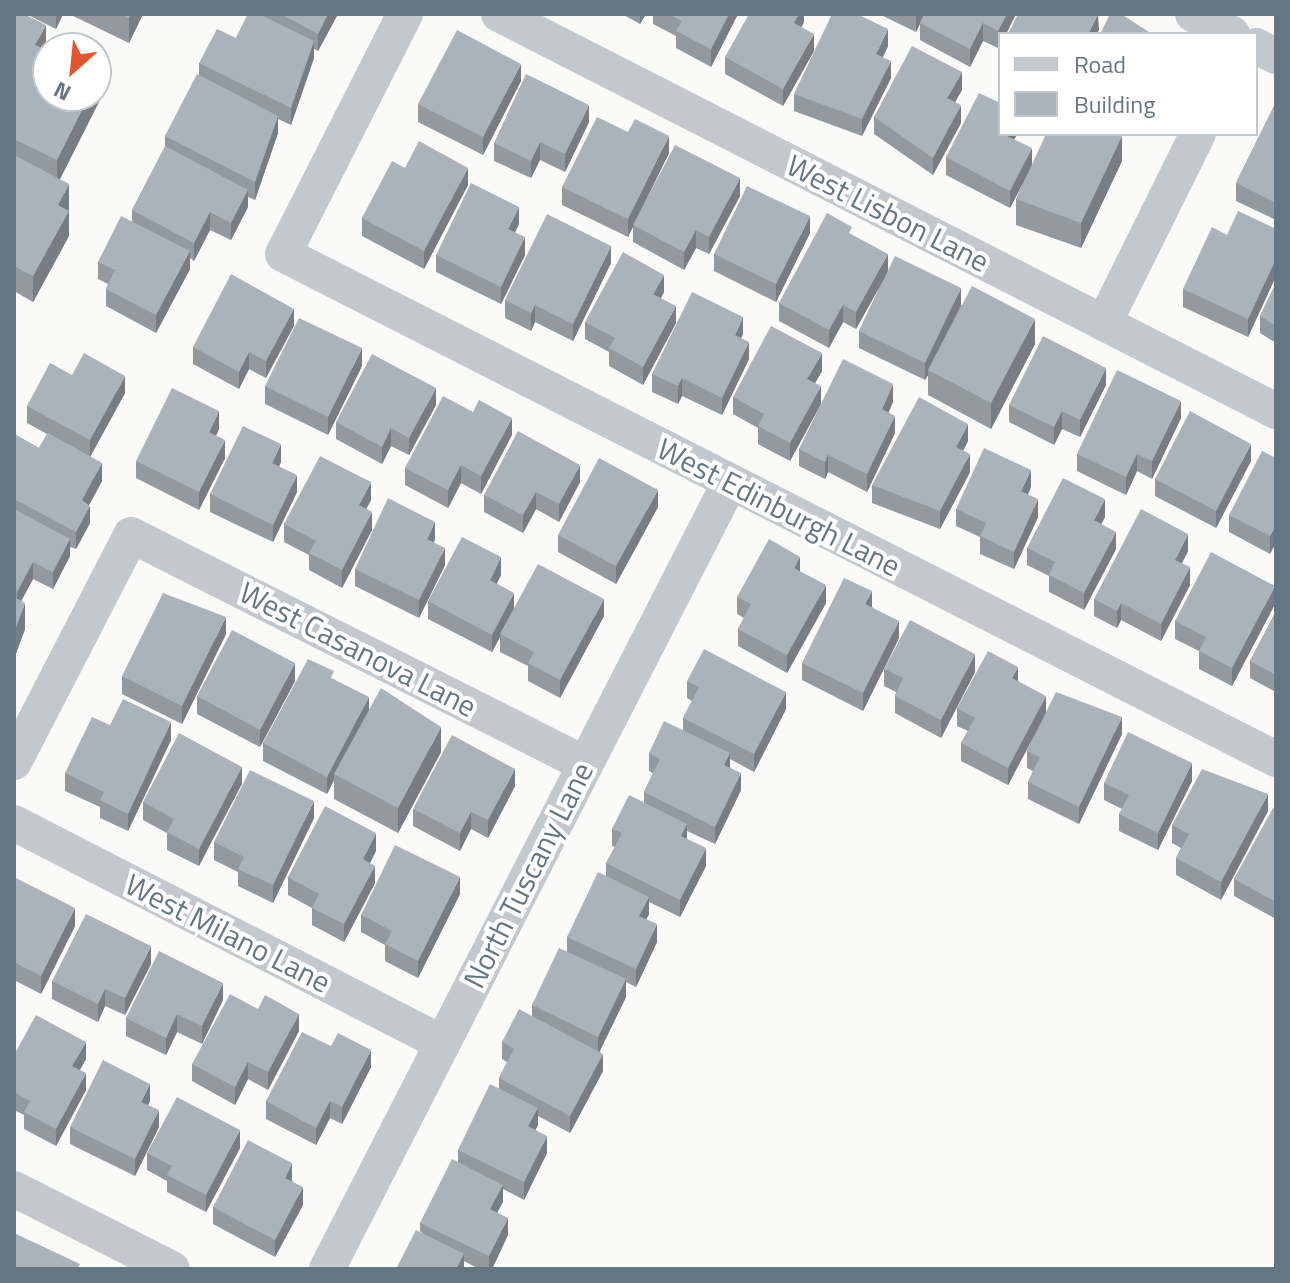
<!DOCTYPE html>
<style>
body{margin:0}
#map{position:relative;width:1290px;height:1283px;overflow:hidden;background:#fafaf8;font-family:"Titillium Web",sans-serif}
div>[style]{position:absolute}
[style*='--x']{left:calc(var(--x)*1px);top:calc(var(--y)*1px);width:calc(var(--w)*1px);rotate:calc(var(--a)*1deg)}
.minor>*{height:36px;margin:-18px;padding:0 18px;transform-origin:18px;border-radius:18px;background:#c3c8cc}
.wall>*{inset:0;background:#929a9f}
.shaded-wall>*{inset:0;background:#777d82}
.building>*{inset:0;background:#aab3b9}
span{translate:-50% -50%;white-space:nowrap;text-align:center;line-height:1.15;-webkit-text-stroke:8px #fff;paint-order:stroke}
.street-label{font-size:30px;color:#657683}
.frame{position:absolute;inset:0;border:16px solid #657683;pointer-events:none}
.legend{position:absolute;left:998px;top:32px;width:260px;height:104px;box-sizing:border-box;background:#fff;border:2px solid #c1c8cd;margin:0;padding:10px 14px;list-style:none;font-size:24px;color:#657683}
.legend li{display:flex;align-items:center;gap:16px;height:40px}
.legend b{width:40px;border:2px solid #c1c8cd}
.north{position:absolute;left:32px;top:32px;width:80px;height:80px;box-sizing:border-box;background:#fff;border:2px solid #c1c8cd;border-radius:50%;rotate:207deg;font-size:22px;font-weight:700;line-height:32px;text-align:center;color:#657683}
.north::after{content:'';display:block;margin:auto;width:28px;height:36px;background:#e4572e;clip-path:polygon(50% 0,100% 100%,50% 72%,0 100%)}
</style>
<div id="map">
<div class="minor">
<div style="--x:405;--y:14;--w:269;--a:116.9"></div>
<div style="--x:283;--y:254;--w:1114;--a:26.96"></div>
<div style="--x:499;--y:14;--w:873;--a:27.06"></div>
<div style="--x:1193;--y:14;--w:44;--a:27.1"></div>
<div style="--x:1256;--y:46;--w:22;--a:27"></div>
<div style="--x:1104;--y:323;--w:211;--a:-63.6"></div>
<div style="--x:14;--y:762;--w:255;--a:-62.7"></div>
<div style="--x:131;--y:535;--w:508;--a:26.77"></div>
<div style="--x:14;--y:823;--w:481;--a:27.2"></div>
<div style="--x:14;--y:1189;--w:177;--a:26.9"></div>
<div style="--x:327;--y:1269;--w:884;--a:-62.88"></div>
</div>
<div class="wall">
<div style="clip-path:polygon(14px 14px,46px 50px,109px 82px,60px 179px,69px 209px,69px 236px,33px 302px,14px 291px)"></div>
<div style="clip-path:polygon(26px 14px,63px 14px,56px 29px)"></div>
<div style="clip-path:polygon(69px 14px,143px 14px,129px 43px)"></div>
<div style="clip-path:polygon(248px 14px,338px 14px,318px 51px,314px 49px,314px 58px,291px 125px,278px 119px,278px 133px,255px 200px,248px 197px,248px 207px,231px 240px,210px 230px,194px 261px,190px 258px,190px 269px,156px 333px,106px 306px,106px 289px,108px 284px,98px 279px,98px 262px,132px 221px,132px 210px,165px 147px,165px 136px,199px 75px,199px 63px,236px 38px)"></div>
<div style="clip-path:polygon(622px 14px,646px 14px,640px 24px)"></div>
<div style="clip-path:polygon(653px 14px,738px 14px,711px 67px,676px 48px,676px 36px,653px 24px)"></div>
<div style="clip-path:polygon(804px 14px,804px 22px,801px 27px,814px 51px,783px 106px,725px 74px,725px 57px)"></div>
<div style="clip-path:polygon(879px 14px,1016px 14px,1006px 34px,1000px 34px,998px 48px,983px 41px,970px 67px,920px 40px,920px 24px,916px 32px)"></div>
<div style="clip-path:polygon(888px 46px,883px 57px,891px 78px,862px 136px,794px 111px,794px 94px)"></div>
<div style="clip-path:polygon(521px 81px,483px 155px,418px 122px,418px 104px)"></div>
<div style="clip-path:polygon(962px 90px,955px 102px,961px 123px,933px 175px,874px 134px,874px 117px)"></div>
<div style="clip-path:polygon(1276px 102px,1276px 220px,1236px 201px,1236px 183px)"></div>
<div style="clip-path:polygon(589px 122px,565px 172px,540px 160px,531px 178px,494px 161px,494px 143px)"></div>
<div style="clip-path:polygon(628px 132px,669px 153px,641px 210px,740px 196px,709px 254px,696px 248px,684px 270px,633px 242px,633px 226px,628px 237px,562px 205px,562px 187px)"></div>
<div style="clip-path:polygon(1000px 134px,1017px 134px,1014px 140px,1032px 165px,1120px 135px,1122px 161px,1081px 248px,1016px 225px,1016px 199px,1028px 172px,1010px 208px,946px 175px,946px 157px)"></div>
<div style="clip-path:polygon(405px 168px,468px 185px,424px 269px,362px 236px,362px 218px)"></div>
<div style="clip-path:polygon(519px 224px,515px 232px,525px 255px,501px 304px,436px 272px,436px 255px)"></div>
<div style="clip-path:polygon(1276px 229px,1276px 276px,1248px 337px,1183px 307px,1183px 289px,1227px 235px)"></div>
<div style="clip-path:polygon(810px 233px,776px 302px,714px 271px,714px 254px)"></div>
<div style="clip-path:polygon(852px 235px,888px 271px,961px 305px,1035px 344px,991px 429px,928px 395px,928px 375px,925px 380px,859px 348px,859px 331px,884px 278px,856px 329px,843px 322px,829px 348px,779px 321px,779px 303px)"></div>
<div style="clip-path:polygon(611px 263px,573px 341px,535px 322px,531px 331px,505px 318px,505px 300px)"></div>
<div style="clip-path:polygon(1276px 283px,1276px 343px,1260px 333px,1260px 316px)"></div>
<div style="clip-path:polygon(664px 292px,661px 298px,676px 323px,643px 385px,609px 366px,609px 352px,585px 339px,585px 322px)"></div>
<div style="clip-path:polygon(294px 309px,266px 378px,249px 369px,239px 389px,193px 364px,193px 347px)"></div>
<div style="clip-path:polygon(743px 334px,741px 338px,749px 359px,722px 415px,682px 396px,678px 404px,652px 392px,652px 374px)"></div>
<div style="clip-path:polygon(362px 366px,328px 435px,265px 404px,265px 386px)"></div>
<div style="clip-path:polygon(822px 371px,815px 383px,821px 404px,790px 461px,758px 444px,758px 428px,733px 414px,733px 397px)"></div>
<div style="clip-path:polygon(72px 375px,125px 393px,90px 457px,102px 481px,89px 505px,90px 523px,76px 549px,70px 547px,70px 556px,53px 589px,33px 579px,21px 601px,25px 629px,14px 659px,14px 434px,39px 448px,47px 434px,27px 423px,27px 406px)"></div>
<div style="clip-path:polygon(1106px 385px,1080px 437px,1062px 429px,1054px 445px,1009px 422px,1009px 405px)"></div>
<div style="clip-path:polygon(893px 402px,889px 412px,895px 433px,867px 492px,828px 472px,825px 479px,799px 466px,799px 449px)"></div>
<div style="clip-path:polygon(436px 405px,409px 455px,391px 446px,382px 464px,336px 439px,336px 422px)"></div>
<div style="clip-path:polygon(1181px 418px,1152px 479px,1137px 471px,1126px 495px,1077px 471px,1077px 454px)"></div>
<div style="clip-path:polygon(219px 429px,216px 436px,225px 458px,199px 510px,136px 478px,136px 461px)"></div>
<div style="clip-path:polygon(512px 435px,481px 494px,461px 483px,448px 508px,405px 485px,405px 468px)"></div>
<div style="clip-path:polygon(968px 441px,963px 451px,970px 472px,940px 529px,872px 503px,872px 485px)"></div>
<div style="clip-path:polygon(1276px 458px,1270px 554px,1229px 532px,1229px 515px)"></div>
<div style="clip-path:polygon(1251px 461px,1216px 528px,1155px 496px,1155px 479px)"></div>
<div style="clip-path:polygon(281px 462px,279px 466px,297px 492px,273px 542px,210px 512px,210px 494px)"></div>
<div style="clip-path:polygon(580px 482px,559px 522px,536px 509px,523px 533px,484px 512px,484px 495px)"></div>
<div style="clip-path:polygon(1031px 487px,1028px 494px,1038px 517px,1014px 569px,980px 554px,980px 537px,956px 526px,956px 509px)"></div>
<div style="clip-path:polygon(371px 500px,366px 509px,372px 530px,342px 588px,309px 570px,309px 555px,284px 542px,284px 524px)"></div>
<div style="clip-path:polygon(658px 507px,616px 584px,558px 552px,558px 535px)"></div>
<div style="clip-path:polygon(1105px 517px,1101px 524px,1116px 549px,1084px 610px,1049px 592px,1049px 576px,1027px 565px,1027px 548px)"></div>
<div style="clip-path:polygon(435px 539px,434px 542px,445px 565px,419px 618px,355px 586px,355px 569px)"></div>
<div style="clip-path:polygon(1188px 551px,1182px 563px,1190px 585px,1161px 641px,1121px 620px,1117px 628px,1094px 616px,1094px 599px)"></div>
<div style="clip-path:polygon(800px 571px,826px 603px,787px 673px,738px 646px,738px 629px,744px 618px,737px 614px,737px 597px)"></div>
<div style="clip-path:polygon(501px 575px,497px 583px,514px 608px,604px 616px,560px 698px,528px 681px,528px 666px,500px 652px,500px 637px,492px 652px,428px 619px,428px 601px)"></div>
<div style="clip-path:polygon(1275px 604px,1232px 686px,1199px 669px,1199px 651px,1175px 639px,1175px 621px)"></div>
<div style="clip-path:polygon(872px 607px,899px 638px,863px 711px,802px 680px,802px 663px)"></div>
<div style="clip-path:polygon(1276px 611px,1276px 709px,1274px 708px,1274px 691px,1250px 678px,1250px 661px)"></div>
<div style="clip-path:polygon(226px 634px,182px 724px,122px 694px,122px 676px)"></div>
<div style="clip-path:polygon(884px 669px,975px 672px,941px 738px,895px 713px,895px 696px,896px 692px,884px 686px)"></div>
<div style="clip-path:polygon(334px 679px,369px 710px,441px 752px,398px 833px,334px 799px,334px 780px,327px 794px,263px 761px,263px 743px)"></div>
<div style="clip-path:polygon(295px 681px,260px 747px,197px 714px,197px 696px)"></div>
<div style="clip-path:polygon(687px 681px,786px 709px,754px 772px,730px 759px,730px 767px,741px 790px,715px 844px,687px 831px,687px 839px,706px 866px,680px 917px,649px 902px,649px 914px,646px 919px,657px 942px,636px 987px,626px 982px,626px 997px,599px 1052px,603px 1071px,570px 1133px,538px 1116px,538px 1125px,535px 1130px,547px 1153px,524px 1200px,503px 1189px,503px 1202px,497px 1212px,508px 1235px,492px 1269px,479px 1269px,464px 1261px,464px 1269px,420px 1231px,420px 1223px,458px 1162px,458px 1150px,499px 1089px,499px 1078px,507px 1062px,502px 1059px,502px 1042px,532px 1016px,532px 1005px,567px 951px,567px 937px,606px 877px,606px 863px,615px 847px,612px 846px,612px 829px,644px 803px,644px 792px,653px 773px,649px 771px,649px 753px,683px 730px,683px 718px,692px 701px,687px 698px)"></div>
<div style="clip-path:polygon(1018px 681px,1046px 713px,1122px 734px,1079px 824px,1028px 799px,1028px 782px,1033px 771px,1027px 768px,1027px 751px,1041px 722px,1008px 785px,961px 761px,961px 743px,968px 731px,957px 726px,957px 708px)"></div>
<div style="clip-path:polygon(110px 725px,171px 740px,128px 831px,100px 818px,100px 807px,65px 791px,65px 773px)"></div>
<div style="clip-path:polygon(242px 767px,199px 866px,167px 850px,167px 833px,143px 820px,143px 802px)"></div>
<div style="clip-path:polygon(1192px 781px,1158px 850px,1119px 831px,1119px 814px,1122px 809px,1104px 800px,1104px 783px)"></div>
<div style="clip-path:polygon(515px 786px,488px 838px,471px 829px,460px 851px,413px 826px,413px 809px)"></div>
<div style="clip-path:polygon(1276px 809px,1276px 919px,1234px 896px,1234px 879px)"></div>
<div style="clip-path:polygon(1268px 811px,1221px 900px,1176px 875px,1176px 858px,1181px 848px,1172px 843px,1172px 825px)"></div>
<div style="clip-path:polygon(314px 818px,273px 903px,238px 886px,238px 872px,214px 860px,214px 842px)"></div>
<div style="clip-path:polygon(376px 851px,370px 863px,375px 883px,344px 942px,312px 925px,312px 908px,288px 895px,288px 877px)"></div>
<div style="clip-path:polygon(14px 877px,75px 926px,41px 994px,14px 980px)"></div>
<div style="clip-path:polygon(460px 894px,418px 978px,385px 961px,385px 945px,361px 932px,361px 915px)"></div>
<div style="clip-path:polygon(151px 964px,125px 1015px,105px 1006px,98px 1022px,52px 999px,52px 981px)"></div>
<div style="clip-path:polygon(223px 1000px,202px 1044px,177px 1032px,166px 1055px,126px 1036px,126px 1018px)"></div>
<div style="clip-path:polygon(258px 1009px,299px 1031px,268px 1090px,248px 1079px,235px 1105px,192px 1081px,192px 1064px)"></div>
<div style="clip-path:polygon(14px 1055px,86px 1059px,80px 1070px,86px 1090px,56px 1146px,24px 1129px,24px 1115px,14px 1110px)"></div>
<div style="clip-path:polygon(371px 1067px,342px 1124px,330px 1118px,316px 1145px,266px 1119px,266px 1101px)"></div>
<div style="clip-path:polygon(150px 1101px,148px 1105px,159px 1127px,135px 1176px,70px 1144px,70px 1127px)"></div>
<div style="clip-path:polygon(240px 1148px,206px 1212px,167px 1192px,167px 1181px,147px 1170px,147px 1153px)"></div>
<div style="clip-path:polygon(292px 1180px,303px 1205px,275px 1257px,213px 1224px,213px 1207px)"></div>
</div>
<div class="shaded-wall">
<div style="clip-path:polygon(56px 14px,63px 14px,56px 29px)"></div>
<div style="clip-path:polygon(131px 14px,143px 14px,129px 43px,129px 18px)"></div>
<div style="clip-path:polygon(328px 14px,338px 14px,318px 51px,318px 34px)"></div>
<div style="clip-path:polygon(640px 14px,646px 14px,640px 24px)"></div>
<div style="clip-path:polygon(729px 14px,738px 14px,711px 67px,711px 49px)"></div>
<div style="clip-path:polygon(799px 14px,804px 14px,804px 22px,794px 41px,794px 23px)"></div>
<div style="clip-path:polygon(916px 14px,924px 14px,916px 32px)"></div>
<div style="clip-path:polygon(1007px 14px,1016px 14px,1006px 34px,1000px 34px,1000px 45px,998px 48px,998px 31px)"></div>
<div style="clip-path:polygon(1098px 14px,1099px 30px,1097px 34px,1088px 34px)"></div>
<div style="clip-path:polygon(983px 23px,983px 41px,970px 67px,970px 49px)"></div>
<div style="clip-path:polygon(46px 25px,46px 50px,35px 45px)"></div>
<div style="clip-path:polygon(888px 29px,888px 46px,876px 71px,876px 54px)"></div>
<div style="clip-path:polygon(814px 34px,814px 51px,783px 106px,783px 89px)"></div>
<div style="clip-path:polygon(314px 41px,314px 58px,291px 125px,291px 108px)"></div>
<div style="clip-path:polygon(109px 56px,109px 82px,57px 185px,57px 160px,89px 96px,96px 96px,96px 82px)"></div>
<div style="clip-path:polygon(891px 61px,891px 78px,862px 136px,862px 119px)"></div>
<div style="clip-path:polygon(521px 64px,521px 81px,483px 155px,483px 137px)"></div>
<div style="clip-path:polygon(962px 72px,962px 90px,947px 116px,947px 98px)"></div>
<div style="clip-path:polygon(589px 105px,589px 122px,565px 172px,565px 154px)"></div>
<div style="clip-path:polygon(961px 105px,961px 123px,933px 175px,933px 158px)"></div>
<div style="clip-path:polygon(278px 116px,278px 133px,255px 200px,255px 182px)"></div>
<div style="clip-path:polygon(1008px 134px,1017px 134px,1007px 153px,1007px 136px)"></div>
<div style="clip-path:polygon(669px 136px,669px 153px,628px 237px,628px 219px)"></div>
<div style="clip-path:polygon(1122px 136px,1122px 161px,1081px 248px,1081px 223px)"></div>
<div style="clip-path:polygon(540px 142px,540px 160px,531px 178px,531px 161px)"></div>
<div style="clip-path:polygon(1032px 148px,1032px 166px,1010px 208px,1010px 191px)"></div>
<div style="clip-path:polygon(468px 168px,468px 185px,424px 269px,424px 251px)"></div>
<div style="clip-path:polygon(740px 178px,740px 196px,709px 254px,709px 237px)"></div>
<div style="clip-path:polygon(69px 184px,69px 209px,58px 230px,58px 205px)"></div>
<div style="clip-path:polygon(248px 190px,248px 207px,231px 240px,231px 223px)"></div>
<div style="clip-path:polygon(519px 207px,519px 224px,508px 247px,508px 229px)"></div>
<div style="clip-path:polygon(69px 211px,69px 236px,33px 302px,33px 276px)"></div>
<div style="clip-path:polygon(210px 212px,210px 230px,194px 261px,194px 243px)"></div>
<div style="clip-path:polygon(810px 216px,810px 233px,776px 302px,776px 284px)"></div>
<div style="clip-path:polygon(696px 230px,696px 248px,684px 270px,684px 252px)"></div>
<div style="clip-path:polygon(525px 237px,525px 255px,501px 304px,501px 287px)"></div>
<div style="clip-path:polygon(611px 246px,611px 263px,573px 341px,573px 324px)"></div>
<div style="clip-path:polygon(190px 251px,190px 269px,156px 333px,156px 315px)"></div>
<div style="clip-path:polygon(888px 254px,888px 272px,856px 329px,856px 312px)"></div>
<div style="clip-path:polygon(1276px 259px,1276px 276px,1248px 337px,1248px 319px)"></div>
<div style="clip-path:polygon(664px 275px,664px 292px,653px 311px,653px 294px)"></div>
<div style="clip-path:polygon(961px 288px,961px 305px,928px 370px,928px 375px,925px 380px,925px 363px)"></div>
<div style="clip-path:polygon(535px 305px,535px 322px,531px 331px,531px 313px)"></div>
<div style="clip-path:polygon(843px 305px,843px 322px,829px 348px,829px 330px)"></div>
<div style="clip-path:polygon(676px 306px,676px 323px,643px 385px,643px 367px)"></div>
<div style="clip-path:polygon(294px 309px,294px 326px,266px 378px,266px 361px)"></div>
<div style="clip-path:polygon(743px 317px,743px 334px,735px 352px,735px 335px)"></div>
<div style="clip-path:polygon(1035px 319px,1035px 344px,991px 429px,991px 403px)"></div>
<div style="clip-path:polygon(749px 342px,749px 359px,722px 415px,722px 398px)"></div>
<div style="clip-path:polygon(362px 348px,362px 366px,328px 435px,328px 417px)"></div>
<div style="clip-path:polygon(249px 352px,249px 369px,239px 389px,239px 372px)"></div>
<div style="clip-path:polygon(822px 353px,822px 371px,807px 397px,807px 379px)"></div>
<div style="clip-path:polygon(1106px 368px,1106px 385px,1080px 437px,1080px 420px)"></div>
<div style="clip-path:polygon(125px 376px,125px 393px,90px 457px,90px 440px)"></div>
<div style="clip-path:polygon(682px 378px,682px 396px,678px 404px,678px 386px)"></div>
<div style="clip-path:polygon(893px 384px,893px 402px,882px 426px,882px 409px)"></div>
<div style="clip-path:polygon(821px 386px,821px 404px,790px 461px,790px 443px)"></div>
<div style="clip-path:polygon(436px 388px,436px 405px,409px 455px,409px 438px)"></div>
<div style="clip-path:polygon(1181px 401px,1181px 418px,1152px 479px,1152px 461px)"></div>
<div style="clip-path:polygon(219px 411px,219px 429px,209px 450px,209px 432px)"></div>
<div style="clip-path:polygon(1062px 411px,1062px 429px,1054px 445px,1054px 427px)"></div>
<div style="clip-path:polygon(895px 416px,895px 433px,867px 492px,867px 474px)"></div>
<div style="clip-path:polygon(512px 418px,512px 435px,481px 494px,481px 476px)"></div>
<div style="clip-path:polygon(968px 424px,968px 441px,956px 465px,956px 447px)"></div>
<div style="clip-path:polygon(391px 428px,391px 446px,382px 464px,382px 447px)"></div>
<div style="clip-path:polygon(225px 440px,225px 458px,199px 510px,199px 492px)"></div>
<div style="clip-path:polygon(281px 444px,281px 462px,272px 480px,272px 463px)"></div>
<div style="clip-path:polygon(1251px 444px,1251px 461px,1216px 528px,1216px 511px)"></div>
<div style="clip-path:polygon(970px 454px,970px 472px,940px 529px,940px 511px)"></div>
<div style="clip-path:polygon(1137px 454px,1137px 471px,1126px 495px,1126px 477px)"></div>
<div style="clip-path:polygon(828px 455px,828px 472px,825px 479px,825px 462px)"></div>
<div style="clip-path:polygon(102px 463px,102px 481px,82px 518px,82px 500px)"></div>
<div style="clip-path:polygon(461px 465px,461px 483px,448px 508px,448px 490px)"></div>
<div style="clip-path:polygon(580px 465px,580px 482px,559px 522px,559px 504px)"></div>
<div style="clip-path:polygon(1031px 470px,1031px 487px,1021px 509px,1021px 491px)"></div>
<div style="clip-path:polygon(297px 475px,297px 492px,273px 542px,273px 525px)"></div>
<div style="clip-path:polygon(371px 482px,371px 500px,359px 522px,359px 505px)"></div>
<div style="clip-path:polygon(658px 490px,658px 507px,616px 584px,616px 566px)"></div>
<div style="clip-path:polygon(536px 492px,536px 509px,523px 533px,523px 515px)"></div>
<div style="clip-path:polygon(1038px 499px,1038px 517px,1014px 569px,1014px 552px)"></div>
<div style="clip-path:polygon(1105px 499px,1105px 517px,1094px 538px,1094px 520px)"></div>
<div style="clip-path:polygon(90px 506px,90px 523px,76px 549px,76px 532px)"></div>
<div style="clip-path:polygon(372px 512px,372px 530px,342px 588px,342px 570px)"></div>
<div style="clip-path:polygon(435px 522px,435px 539px,427px 556px,427px 539px)"></div>
<div style="clip-path:polygon(1276px 525px,1276px 543px,1270px 554px,1270px 536px)"></div>
<div style="clip-path:polygon(1116px 532px,1116px 549px,1084px 610px,1084px 593px)"></div>
<div style="clip-path:polygon(1188px 534px,1188px 551px,1175px 577px,1175px 560px)"></div>
<div style="clip-path:polygon(70px 539px,70px 556px,53px 589px,53px 572px)"></div>
<div style="clip-path:polygon(445px 548px,445px 565px,419px 618px,419px 600px)"></div>
<div style="clip-path:polygon(501px 557px,501px 575px,490px 597px,490px 580px)"></div>
<div style="clip-path:polygon(800px 557px,800px 574px,794px 568px)"></div>
<div style="clip-path:polygon(33px 562px,33px 579px,17px 609px,17px 592px)"></div>
<div style="clip-path:polygon(1190px 567px,1190px 585px,1161px 641px,1161px 624px)"></div>
<div style="clip-path:polygon(826px 585px,826px 603px,787px 673px,787px 655px)"></div>
<div style="clip-path:polygon(1275px 586px,1275px 604px,1232px 686px,1232px 668px)"></div>
<div style="clip-path:polygon(872px 591px,872px 609px,865px 604px)"></div>
<div style="clip-path:polygon(514px 593px,514px 610px,492px 652px,492px 635px)"></div>
<div style="clip-path:polygon(604px 599px,604px 616px,560px 698px,560px 680px)"></div>
<div style="clip-path:polygon(25px 603px,25px 629px,14px 659px,14px 633px)"></div>
<div style="clip-path:polygon(1121px 603px,1121px 620px,1117px 628px,1117px 611px)"></div>
<div style="clip-path:polygon(226px 617px,226px 634px,182px 724px,182px 706px)"></div>
<div style="clip-path:polygon(899px 621px,899px 638px,863px 711px,863px 693px)"></div>
<div style="clip-path:polygon(975px 654px,975px 672px,941px 738px,941px 720px)"></div>
<div style="clip-path:polygon(295px 663px,295px 681px,260px 747px,260px 730px)"></div>
<div style="clip-path:polygon(1018px 667px,1018px 684px,1012px 678px)"></div>
<div style="clip-path:polygon(786px 692px,786px 709px,754px 772px,754px 754px)"></div>
<div style="clip-path:polygon(1046px 696px,1046px 714px,1008px 785px,1008px 768px)"></div>
<div style="clip-path:polygon(369px 697px,369px 715px,334px 774px,334px 780px,327px 794px,327px 777px)"></div>
<div style="clip-path:polygon(1122px 717px,1122px 734px,1079px 824px,1079px 807px)"></div>
<div style="clip-path:polygon(171px 722px,171px 740px,128px 831px,128px 814px)"></div>
<div style="clip-path:polygon(441px 727px,441px 752px,398px 833px,398px 808px)"></div>
<div style="clip-path:polygon(730px 753px,730px 770px,724px 765px)"></div>
<div style="clip-path:polygon(1192px 763px,1192px 781px,1158px 850px,1158px 833px)"></div>
<div style="clip-path:polygon(242px 767px,242px 784px,199px 866px,199px 849px)"></div>
<div style="clip-path:polygon(515px 769px,515px 786px,488px 838px,488px 820px)"></div>
<div style="clip-path:polygon(741px 773px,741px 790px,715px 844px,715px 827px)"></div>
<div style="clip-path:polygon(1268px 794px,1268px 811px,1221px 900px,1221px 882px)"></div>
<div style="clip-path:polygon(314px 801px,314px 818px,273px 903px,273px 885px)"></div>
<div style="clip-path:polygon(471px 812px,471px 829px,460px 851px,460px 833px)"></div>
<div style="clip-path:polygon(687px 824px,687px 842px,681px 836px)"></div>
<div style="clip-path:polygon(376px 833px,376px 851px,363px 877px,363px 859px)"></div>
<div style="clip-path:polygon(706px 848px,706px 866px,680px 917px,680px 900px)"></div>
<div style="clip-path:polygon(375px 866px,375px 883px,344px 942px,344px 924px)"></div>
<div style="clip-path:polygon(460px 877px,460px 894px,418px 978px,418px 961px)"></div>
<div style="clip-path:polygon(649px 897px,649px 914px,639px 934px,639px 916px)"></div>
<div style="clip-path:polygon(75px 908px,75px 926px,41px 994px,41px 976px)"></div>
<div style="clip-path:polygon(657px 924px,657px 942px,636px 987px,636px 969px)"></div>
<div style="clip-path:polygon(151px 946px,151px 964px,125px 1015px,125px 998px)"></div>
<div style="clip-path:polygon(626px 979px,626px 997px,598px 1055px,598px 1037px)"></div>
<div style="clip-path:polygon(223px 983px,223px 1000px,202px 1044px,202px 1026px)"></div>
<div style="clip-path:polygon(105px 989px,105px 1006px,98px 1022px,98px 1004px)"></div>
<div style="clip-path:polygon(177px 1014px,177px 1032px,166px 1055px,166px 1038px)"></div>
<div style="clip-path:polygon(299px 1014px,299px 1031px,268px 1090px,268px 1072px)"></div>
<div style="clip-path:polygon(86px 1042px,86px 1059px,72px 1083px,72px 1066px)"></div>
<div style="clip-path:polygon(371px 1050px,371px 1067px,342px 1124px,342px 1107px)"></div>
<div style="clip-path:polygon(603px 1054px,603px 1071px,570px 1133px,570px 1116px)"></div>
<div style="clip-path:polygon(248px 1062px,248px 1079px,235px 1105px,235px 1087px)"></div>
<div style="clip-path:polygon(86px 1073px,86px 1090px,56px 1146px,56px 1129px)"></div>
<div style="clip-path:polygon(150px 1084px,150px 1101px,141px 1119px,141px 1102px)"></div>
<div style="clip-path:polygon(330px 1101px,330px 1118px,316px 1145px,316px 1128px)"></div>
<div style="clip-path:polygon(538px 1108px,538px 1125px,528px 1144px,528px 1126px)"></div>
<div style="clip-path:polygon(159px 1110px,159px 1127px,135px 1176px,135px 1159px)"></div>
<div style="clip-path:polygon(240px 1130px,240px 1148px,206px 1212px,206px 1195px)"></div>
<div style="clip-path:polygon(547px 1136px,547px 1153px,524px 1200px,524px 1182px)"></div>
<div style="clip-path:polygon(292px 1163px,292px 1180px,285px 1195px,285px 1178px)"></div>
<div style="clip-path:polygon(503px 1185px,503px 1202px,490px 1226px,490px 1209px)"></div>
<div style="clip-path:polygon(303px 1187px,303px 1205px,275px 1257px,275px 1240px)"></div>
<div style="clip-path:polygon(508px 1218px,508px 1235px,492px 1269px,489px 1269px,489px 1256px)"></div>
<div style="clip-path:polygon(464px 1254px,464px 1269px,456px 1269px)"></div>
</div>
<div class="building">
<div style="clip-path:polygon(14px 14px,24px 14px,46px 25px,35px 45px,48px 51px,48px 96px,89px 96px,57px 160px,14px 139px)"></div>
<div style="clip-path:polygon(121px 14px,131px 14px,129px 18px)"></div>
<div style="clip-path:polygon(248px 14px,259px 14px,314px 41px,291px 108px,199px 63px,217px 29px,236px 38px)"></div>
<div style="clip-path:polygon(281px 14px,328px 14px,318px 34px)"></div>
<div style="clip-path:polygon(668px 14px,729px 14px,711px 49px,676px 31px,682px 21px)"></div>
<div style="clip-path:polygon(749px 14px,799px 14px,794px 23px,814px 34px,783px 89px,725px 57px)"></div>
<div style="clip-path:polygon(832px 14px,857px 14px,888px 29px,876px 54px,891px 61px,862px 119px,794px 94px)"></div>
<div style="clip-path:polygon(924px 14px,1007px 14px,998px 31px,983px 23px,970px 49px,920px 23px)"></div>
<div style="clip-path:polygon(1018px 14px,1098px 14px,1088px 34px,1008px 34px)"></div>
<div style="clip-path:polygon(1110px 14px,1121px 14px,1152px 34px,1100px 34px)"></div>
<div style="clip-path:polygon(457px 30px,521px 64px,483px 137px,418px 104px)"></div>
<div style="clip-path:polygon(70px 37px,92px 48px,65px 48px)"></div>
<div style="clip-path:polygon(912px 46px,962px 72px,947px 98px,961px 105px,933px 158px,874px 117px)"></div>
<div style="clip-path:polygon(96px 50px,109px 56px,96px 82px)"></div>
<div style="clip-path:polygon(197px 74px,278px 116px,255px 182px,165px 136px)"></div>
<div style="clip-path:polygon(526px 74px,589px 105px,565px 154px,540px 142px,531px 161px,494px 143px)"></div>
<div style="clip-path:polygon(979px 93px,1000px 103px,1000px 134px,1008px 134px,1007px 136px,1032px 148px,1010px 191px,946px 157px)"></div>
<div style="clip-path:polygon(1276px 102px,1276px 203px,1236px 183px)"></div>
<div style="clip-path:polygon(597px 117px,628px 132px,635px 119px,669px 136px,628px 219px,562px 187px)"></div>
<div style="clip-path:polygon(1046px 134px,1118px 134px,1122px 136px,1081px 223px,1016px 199px)"></div>
<div style="clip-path:polygon(419px 141px,468px 168px,424px 251px,362px 218px,392px 161px,405px 168px)"></div>
<div style="clip-path:polygon(675px 145px,740px 178px,709px 237px,696px 230px,684px 252px,633px 225px)"></div>
<div style="clip-path:polygon(165px 146px,248px 190px,231px 223px,210px 212px,194px 243px,132px 210px)"></div>
<div style="clip-path:polygon(14px 155px,69px 184px,58px 205px,69px 211px,33px 276px,14px 266px)"></div>
<div style="clip-path:polygon(471px 183px,519px 207px,508px 229px,525px 237px,501px 287px,436px 255px)"></div>
<div style="clip-path:polygon(747px 186px,810px 216px,776px 284px,714px 254px)"></div>
<div style="clip-path:polygon(1238px 211px,1276px 229px,1276px 259px,1248px 319px,1183px 289px,1212px 227px,1227px 235px)"></div>
<div style="clip-path:polygon(827px 213px,852px 227px,849px 233px,888px 254px,856px 312px,843px 305px,829px 330px,779px 303px)"></div>
<div style="clip-path:polygon(547px 214px,611px 246px,573px 324px,535px 305px,531px 313px,505px 300px)"></div>
<div style="clip-path:polygon(121px 216px,190px 251px,156px 315px,106px 289px,115px 270px,98px 262px)"></div>
<div style="clip-path:polygon(623px 252px,664px 275px,653px 294px,676px 306px,643px 367px,609px 348px,615px 338px,585px 322px)"></div>
<div style="clip-path:polygon(895px 256px,961px 288px,925px 363px,859px 331px)"></div>
<div style="clip-path:polygon(231px 274px,294px 309px,266px 361px,249px 352px,239px 372px,193px 347px)"></div>
<div style="clip-path:polygon(1276px 283px,1276px 326px,1260px 316px)"></div>
<div style="clip-path:polygon(972px 286px,1035px 319px,991px 403px,928px 370px)"></div>
<div style="clip-path:polygon(692px 292px,743px 317px,735px 335px,749px 342px,722px 398px,682px 378px,678px 386px,652px 374px)"></div>
<div style="clip-path:polygon(299px 318px,362px 348px,328px 417px,265px 386px)"></div>
<div style="clip-path:polygon(771px 326px,822px 353px,807px 379px,821px 386px,790px 443px,758px 426px,764px 414px,733px 397px)"></div>
<div style="clip-path:polygon(1043px 336px,1106px 368px,1080px 420px,1062px 411px,1054px 427px,1009px 405px)"></div>
<div style="clip-path:polygon(84px 353px,125px 376px,90px 440px,27px 406px,50px 363px,72px 375px)"></div>
<div style="clip-path:polygon(372px 354px,436px 388px,409px 438px,391px 428px,382px 447px,336px 422px)"></div>
<div style="clip-path:polygon(843px 359px,893px 384px,882px 409px,895px 416px,867px 474px,828px 455px,825px 462px,799px 449px)"></div>
<div style="clip-path:polygon(1117px 370px,1181px 401px,1152px 461px,1137px 454px,1126px 477px,1077px 454px)"></div>
<div style="clip-path:polygon(172px 388px,219px 411px,209px 432px,225px 440px,199px 492px,136px 461px)"></div>
<div style="clip-path:polygon(443px 396px,473px 412px,479px 400px,512px 418px,481px 476px,461px 465px,448px 490px,405px 468px)"></div>
<div style="clip-path:polygon(919px 397px,968px 424px,956px 447px,970px 454px,940px 511px,872px 485px)"></div>
<div style="clip-path:polygon(1190px 411px,1251px 444px,1216px 511px,1155px 479px)"></div>
<div style="clip-path:polygon(243px 426px,281px 444px,272px 463px,297px 475px,273px 525px,210px 494px)"></div>
<div style="clip-path:polygon(518px 431px,580px 465px,559px 504px,536px 492px,523px 515px,484px 495px)"></div>
<div style="clip-path:polygon(48px 433px,102px 463px,82px 500px,90px 506px,76px 532px,14px 499px,14px 434px,39px 448px)"></div>
<div style="clip-path:polygon(984px 448px,1031px 470px,1021px 491px,1038px 499px,1014px 552px,980px 536px,986px 523px,956px 509px)"></div>
<div style="clip-path:polygon(1262px 451px,1276px 458px,1276px 525px,1270px 536px,1229px 515px)"></div>
<div style="clip-path:polygon(320px 456px,371px 482px,359px 505px,372px 512px,342px 570px,309px 553px,316px 541px,284px 524px)"></div>
<div style="clip-path:polygon(599px 458px,658px 490px,616px 566px,558px 535px)"></div>
<div style="clip-path:polygon(1063px 478px,1105px 499px,1094px 520px,1116px 532px,1084px 593px,1049px 575px,1055px 562px,1027px 548px)"></div>
<div style="clip-path:polygon(388px 498px,435px 522px,427px 539px,445px 548px,419px 600px,355px 569px)"></div>
<div style="clip-path:polygon(14px 509px,70px 539px,53px 572px,33px 562px,17px 592px,14px 590px)"></div>
<div style="clip-path:polygon(1141px 509px,1188px 534px,1175px 560px,1190px 567px,1161px 624px,1121px 603px,1117px 611px,1094px 599px)"></div>
<div style="clip-path:polygon(462px 537px,501px 557px,490px 580px,514px 593px,492px 635px,428px 601px)"></div>
<div style="clip-path:polygon(769px 539px,800px 557px,794px 568px,826px 585px,787px 655px,738px 629px,751px 604px,737px 597px)"></div>
<div style="clip-path:polygon(1211px 552px,1275px 586px,1232px 668px,1199px 651px,1206px 637px,1175px 621px)"></div>
<div style="clip-path:polygon(538px 564px,604px 599px,560px 680px,528px 663px,534px 652px,500px 634px)"></div>
<div style="clip-path:polygon(844px 578px,872px 591px,865px 604px,899px 621px,863px 693px,802px 663px)"></div>
<div style="clip-path:polygon(163px 593px,226px 617px,182px 706px,122px 676px)"></div>
<div style="clip-path:polygon(14px 597px,25px 603px,14px 633px)"></div>
<div style="clip-path:polygon(1276px 611px,1276px 675px,1250px 661px)"></div>
<div style="clip-path:polygon(910px 620px,975px 654px,941px 720px,895px 696px,903px 678px,884px 669px)"></div>
<div style="clip-path:polygon(232px 630px,295px 663px,260px 730px,197px 696px)"></div>
<div style="clip-path:polygon(704px 649px,786px 692px,754px 754px,683px 718px,699px 687px,687px 681px)"></div>
<div style="clip-path:polygon(988px 651px,1018px 667px,1012px 678px,1046px 696px,1008px 768px,961px 743px,975px 718px,957px 708px)"></div>
<div style="clip-path:polygon(308px 659px,334px 671px,331px 678px,369px 697px,327px 777px,263px 743px)"></div>
<div style="clip-path:polygon(381px 688px,441px 727px,398px 808px,334px 774px)"></div>
<div style="clip-path:polygon(1056px 692px,1122px 717px,1079px 807px,1028px 782px,1040px 757px,1027px 751px)"></div>
<div style="clip-path:polygon(123px 699px,171px 722px,128px 814px,100px 800px,104px 792px,65px 773px,92px 717px,110px 725px)"></div>
<div style="clip-path:polygon(664px 721px,730px 753px,724px 765px,741px 773px,715px 827px,644px 792px,660px 759px,649px 753px)"></div>
<div style="clip-path:polygon(1128px 732px,1192px 763px,1158px 833px,1119px 814px,1129px 795px,1104px 783px)"></div>
<div style="clip-path:polygon(179px 733px,242px 767px,199px 849px,167px 832px,174px 819px,143px 802px)"></div>
<div style="clip-path:polygon(452px 735px,515px 769px,488px 820px,471px 812px,460px 833px,413px 809px)"></div>
<div style="clip-path:polygon(1202px 769px,1268px 794px,1221px 882px,1176px 858px,1189px 834px,1172px 825px)"></div>
<div style="clip-path:polygon(250px 770px,314px 801px,273px 885px,238px 869px,244px 857px,214px 842px)"></div>
<div style="clip-path:polygon(629px 795px,687px 824px,681px 836px,706px 848px,680px 900px,606px 863px,622px 833px,612px 829px)"></div>
<div style="clip-path:polygon(325px 806px,376px 833px,363px 859px,375px 866px,344px 924px,312px 908px,319px 894px,288px 877px)"></div>
<div style="clip-path:polygon(1273px 808px,1276px 809px,1276px 902px,1234px 879px)"></div>
<div style="clip-path:polygon(395px 845px,460px 877px,418px 961px,385px 944px,392px 931px,361px 915px)"></div>
<div style="clip-path:polygon(598px 872px,649px 897px,639px 916px,657px 924px,636px 969px,567px 937px)"></div>
<div style="clip-path:polygon(14px 877px,75px 908px,41px 976px,14px 962px)"></div>
<div style="clip-path:polygon(86px 914px,151px 946px,125px 998px,105px 989px,98px 1004px,52px 981px)"></div>
<div style="clip-path:polygon(559px 948px,626px 979px,598px 1037px,532px 1005px)"></div>
<div style="clip-path:polygon(159px 951px,223px 983px,202px 1026px,177px 1014px,166px 1038px,126px 1018px)"></div>
<div style="clip-path:polygon(230px 994px,258px 1009px,265px 995px,299px 1014px,268px 1072px,248px 1062px,235px 1087px,192px 1064px)"></div>
<div style="clip-path:polygon(519px 1009px,603px 1054px,570px 1116px,499px 1078px,514px 1049px,502px 1042px)"></div>
<div style="clip-path:polygon(36px 1015px,86px 1042px,72px 1066px,86px 1073px,56px 1129px,24px 1112px,30px 1101px,14px 1092px,14px 1055px)"></div>
<div style="clip-path:polygon(302px 1032px,331px 1046px,338px 1033px,371px 1050px,342px 1107px,330px 1101px,316px 1128px,266px 1101px)"></div>
<div style="clip-path:polygon(103px 1060px,150px 1084px,141px 1102px,159px 1110px,135px 1159px,70px 1127px)"></div>
<div style="clip-path:polygon(490px 1084px,538px 1108px,528px 1126px,547px 1136px,524px 1182px,458px 1150px)"></div>
<div style="clip-path:polygon(177px 1097px,240px 1130px,206px 1195px,167px 1175px,172px 1166px,147px 1153px)"></div>
<div style="clip-path:polygon(248px 1140px,292px 1163px,285px 1178px,303px 1187px,275px 1240px,213px 1207px)"></div>
<div style="clip-path:polygon(452px 1159px,503px 1185px,490px 1209px,508px 1218px,489px 1256px,420px 1223px)"></div>
<div style="clip-path:polygon(416px 1230px,464px 1254px,456px 1269px,396px 1269px)"></div>
<div style="clip-path:polygon(14px 1233px,80px 1264px,77px 1269px,14px 1269px)"></div>
</div>
<div class="street-label">
<span style="left:888px;top:213px;rotate:27deg">West Lisbon Lane</span>
<span style="left:779px;top:507px;rotate:27deg">West Edinburgh Lane</span>
<span style="left:358px;top:649px;rotate:27deg">West Casanova Lane</span>
<span style="left:528px;top:875px;rotate:-63deg">North Tuscany Lane</span>
<span style="left:228px;top:933px;rotate:27deg">West Milano Lane</span>
</div>
<div class="frame"></div>
<ul class="legend">
<li><b style="height:10px;background:#c3c8cc"></b>Road</li>
<li><b style="height:22px;background:#aab3b9"></b>Building</li>
</ul>
<div class="north">N</div>
</div>
